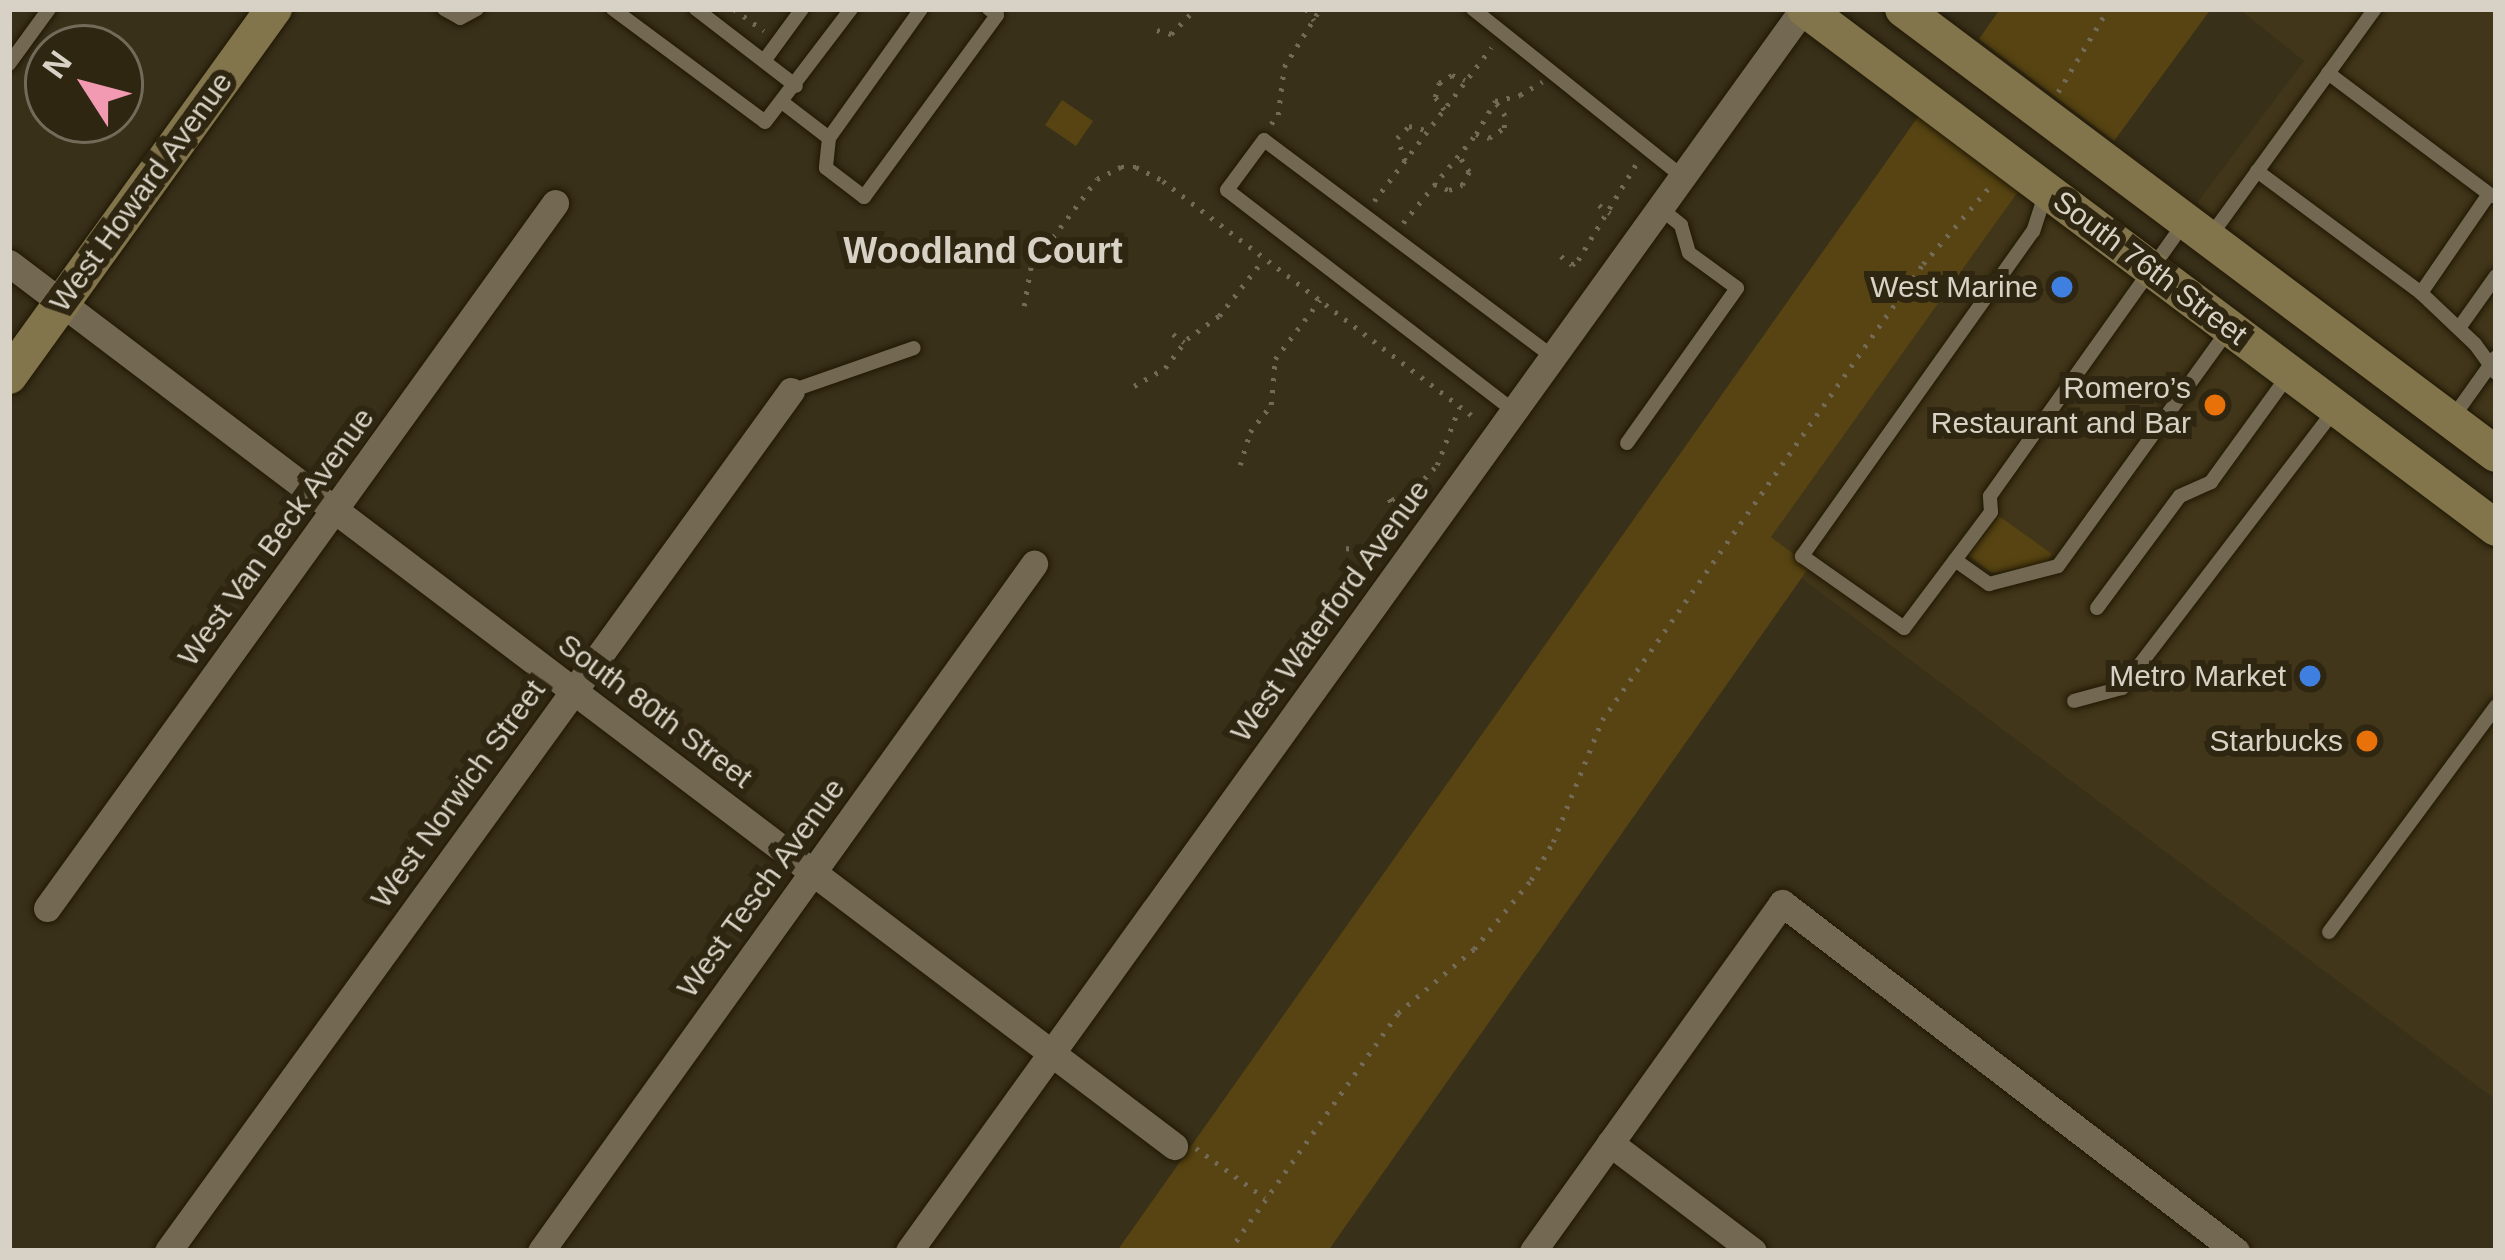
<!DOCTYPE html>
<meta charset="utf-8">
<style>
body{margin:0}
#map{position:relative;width:2505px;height:1260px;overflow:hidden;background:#39301a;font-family:Helvetica,sans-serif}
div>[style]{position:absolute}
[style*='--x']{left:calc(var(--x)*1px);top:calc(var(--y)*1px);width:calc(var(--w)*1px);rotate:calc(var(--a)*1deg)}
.built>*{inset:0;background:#413619}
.green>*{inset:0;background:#574412}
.path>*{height:4.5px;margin-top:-2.25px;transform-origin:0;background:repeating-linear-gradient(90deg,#736b58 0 3px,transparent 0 12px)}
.roads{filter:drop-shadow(0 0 3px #201804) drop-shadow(0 0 3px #201804)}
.lane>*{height:14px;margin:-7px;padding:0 7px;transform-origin:7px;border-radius:7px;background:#736952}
.street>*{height:27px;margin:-13.5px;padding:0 13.5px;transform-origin:13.5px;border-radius:13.5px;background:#736952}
.secondary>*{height:36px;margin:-18px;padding:0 18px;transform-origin:18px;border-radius:18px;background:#82744b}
.dots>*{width:33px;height:33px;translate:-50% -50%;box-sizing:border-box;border:6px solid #2f2611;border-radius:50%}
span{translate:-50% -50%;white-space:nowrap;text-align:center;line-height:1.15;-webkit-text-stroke:12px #2f2611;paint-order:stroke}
.street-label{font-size:30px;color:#d7d2c5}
.poi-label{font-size:30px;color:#d7d2c5}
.right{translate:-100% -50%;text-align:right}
.quarter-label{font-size:36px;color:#d7d2c5;font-weight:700}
.frame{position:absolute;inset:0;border:12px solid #d7d2c5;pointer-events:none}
.north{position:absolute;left:24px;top:24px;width:120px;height:120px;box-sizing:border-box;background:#2f2611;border:3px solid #726b59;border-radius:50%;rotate:306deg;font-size:33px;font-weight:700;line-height:48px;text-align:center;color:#d7d2c5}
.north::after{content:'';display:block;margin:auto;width:42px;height:54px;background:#f19ab2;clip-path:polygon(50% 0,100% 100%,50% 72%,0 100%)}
</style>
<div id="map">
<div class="built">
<div style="clip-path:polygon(2239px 9px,2496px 9px,2496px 430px,2197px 203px,2304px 61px)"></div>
<div style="clip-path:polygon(2020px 189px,2496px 551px,2496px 1100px,1801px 578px,1809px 566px,1771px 537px)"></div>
</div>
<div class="green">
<div style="clip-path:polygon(2000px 9px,2211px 9px,2114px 141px,1979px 39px)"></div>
<div style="clip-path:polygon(1062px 100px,1093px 121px,1076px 146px,1045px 125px)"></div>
<div style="clip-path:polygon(1920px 114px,2020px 189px,1771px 537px,1810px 566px,1328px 1251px,1117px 1251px)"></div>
<div style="clip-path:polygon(1999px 516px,2052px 554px,2044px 565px,1992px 573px,1968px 555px)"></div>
</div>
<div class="path">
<div style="--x:734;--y:9;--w:37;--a:36"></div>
<div style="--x:1306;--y:9;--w:14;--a:54"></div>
<div style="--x:1157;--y:30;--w:15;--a:16"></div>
<div style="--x:1171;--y:34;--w:35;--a:-46"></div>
<div style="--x:2058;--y:92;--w:97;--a:-58.9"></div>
<div style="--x:1444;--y:110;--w:16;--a:-125"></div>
<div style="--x:1435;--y:97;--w:15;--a:-74"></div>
<div style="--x:1439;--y:83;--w:15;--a:-32"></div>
<div style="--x:1452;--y:75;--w:14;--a:21"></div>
<div style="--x:1271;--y:124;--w:11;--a:-52"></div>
<div style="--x:1278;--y:115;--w:48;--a:-82.9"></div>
<div style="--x:1284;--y:67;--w:68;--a:-58.2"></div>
<div style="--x:1476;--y:134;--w:14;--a:17"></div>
<div style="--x:1489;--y:138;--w:18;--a:-34"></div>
<div style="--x:1504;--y:128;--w:12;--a:-85"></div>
<div style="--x:1505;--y:116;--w:16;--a:-125"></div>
<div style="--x:1405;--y:161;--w:24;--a:-109"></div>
<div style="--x:1397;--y:138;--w:17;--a:-45"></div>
<div style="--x:1409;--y:126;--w:17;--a:13"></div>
<div style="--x:1434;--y:184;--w:16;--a:22"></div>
<div style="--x:1449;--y:190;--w:14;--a:-21"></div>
<div style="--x:1462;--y:185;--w:15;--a:-62"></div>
<div style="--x:1469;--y:172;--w:19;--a:-122"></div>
<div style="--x:1374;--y:201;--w:193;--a:-52.6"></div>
<div style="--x:1599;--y:205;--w:14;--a:36"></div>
<div style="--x:1403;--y:223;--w:115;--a:-50.6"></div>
<div style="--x:1476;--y:134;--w:38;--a:-60"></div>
<div style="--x:1495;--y:101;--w:26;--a:-13"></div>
<div style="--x:1520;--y:95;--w:26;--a:-31"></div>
<div style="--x:1051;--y:240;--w:18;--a:38"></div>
<div style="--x:1561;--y:256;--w:14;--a:39"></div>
<div style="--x:1572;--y:265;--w:8;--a:-40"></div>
<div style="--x:1578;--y:260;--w:116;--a:-58.8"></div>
<div style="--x:1024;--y:306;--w:41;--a:-80.1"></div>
<div style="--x:1031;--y:266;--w:109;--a:-52.8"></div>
<div style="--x:1097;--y:179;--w:27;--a:-27"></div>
<div style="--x:1121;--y:167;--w:15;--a:0"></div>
<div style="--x:1136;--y:167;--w:30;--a:27"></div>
<div style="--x:1163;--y:181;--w:393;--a:37.2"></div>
<div style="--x:1173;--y:334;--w:14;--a:36"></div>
<div style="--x:1134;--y:386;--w:36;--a:-30"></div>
<div style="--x:1165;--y:368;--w:36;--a:-53"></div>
<div style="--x:1187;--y:339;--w:39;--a:-36"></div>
<div style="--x:1219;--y:316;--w:71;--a:-51.8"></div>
<div style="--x:1240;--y:465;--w:34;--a:-73"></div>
<div style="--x:1250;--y:432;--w:34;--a:-52"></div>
<div style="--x:1271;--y:405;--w:46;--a:-85"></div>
<div style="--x:1275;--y:359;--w:74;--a:-52.7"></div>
<div style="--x:1392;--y:500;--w:27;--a:-28"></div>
<div style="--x:1416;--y:487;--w:30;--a:-46"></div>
<div style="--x:1437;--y:465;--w:61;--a:-68.9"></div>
<div style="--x:1346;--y:548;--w:20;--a:9"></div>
<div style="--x:1366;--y:551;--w:28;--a:-39"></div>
<div style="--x:1388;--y:533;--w:21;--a:-71"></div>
<div style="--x:1395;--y:513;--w:21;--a:-113"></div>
<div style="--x:1196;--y:1148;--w:85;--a:35.9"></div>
<div style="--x:1229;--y:1251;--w:292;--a:-54.6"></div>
<div style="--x:1398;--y:1013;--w:99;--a:-40.1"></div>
<div style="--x:1474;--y:949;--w:89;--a:-50.4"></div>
<div style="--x:1531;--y:880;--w:44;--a:-59.9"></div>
<div style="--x:1553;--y:842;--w:131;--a:-68.1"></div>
<div style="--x:1602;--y:720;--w:558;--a:-54.86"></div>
<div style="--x:1923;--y:264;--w:106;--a:-49.2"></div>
</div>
<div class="roads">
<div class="lane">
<div style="--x:444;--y:9;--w:18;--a:29"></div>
<div style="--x:460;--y:18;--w:19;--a:-28"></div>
<div style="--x:613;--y:9;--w:189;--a:36.6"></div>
<div style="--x:765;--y:122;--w:142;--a:-52.7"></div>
<div style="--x:696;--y:9;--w:126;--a:37.6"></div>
<div style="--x:1473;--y:9;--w:269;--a:38.7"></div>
<div style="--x:764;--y:61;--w:64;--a:-53.8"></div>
<div style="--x:9;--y:64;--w:68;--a:-54"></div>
<div style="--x:2328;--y:73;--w:205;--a:36.9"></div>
<div style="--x:782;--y:102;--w:59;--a:37.5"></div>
<div style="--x:829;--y:138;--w:30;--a:96"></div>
<div style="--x:826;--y:168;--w:48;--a:37.3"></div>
<div style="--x:864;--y:197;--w:225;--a:-53.8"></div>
<div style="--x:997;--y:15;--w:10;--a:-143"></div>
<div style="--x:829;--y:138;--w:158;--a:-54.5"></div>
<div style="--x:2257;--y:171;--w:204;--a:36.6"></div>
<div style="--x:2489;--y:194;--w:120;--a:124.5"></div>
<div style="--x:2421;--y:293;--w:74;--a:43.4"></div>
<div style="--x:2475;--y:344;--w:36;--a:54"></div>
<div style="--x:2045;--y:195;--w:38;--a:108"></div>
<div style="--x:2033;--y:231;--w:399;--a:125.4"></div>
<div style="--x:1802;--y:556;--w:125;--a:35.2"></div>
<div style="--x:1904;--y:628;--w:145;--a:-53.1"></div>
<div style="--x:1991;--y:512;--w:16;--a:-94"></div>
<div style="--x:1990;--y:496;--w:335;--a:-54.6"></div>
<div style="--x:2209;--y:238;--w:283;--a:-54.1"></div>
<div style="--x:2459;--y:328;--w:64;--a:-54.6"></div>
<div style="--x:791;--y:391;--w:130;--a:-19.3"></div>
<div style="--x:1514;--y:411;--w:362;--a:-142.4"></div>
<div style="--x:1227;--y:190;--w:62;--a:-53.5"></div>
<div style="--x:1264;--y:140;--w:363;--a:36.9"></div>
<div style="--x:2451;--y:420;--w:77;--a:-54.5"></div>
<div style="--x:1627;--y:443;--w:190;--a:-54.6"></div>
<div style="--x:1737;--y:288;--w:59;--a:-143.9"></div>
<div style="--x:1689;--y:253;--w:29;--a:-106"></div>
<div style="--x:1681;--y:225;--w:27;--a:-141"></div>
<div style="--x:1955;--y:560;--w:42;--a:35.2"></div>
<div style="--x:1989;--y:584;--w:71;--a:-14.6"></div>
<div style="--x:2058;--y:566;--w:289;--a:-54.2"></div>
<div style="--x:2097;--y:608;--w:139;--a:-53.5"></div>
<div style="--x:2180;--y:496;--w:34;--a:-24"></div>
<div style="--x:2211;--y:482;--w:130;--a:-54.1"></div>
<div style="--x:2074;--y:701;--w:50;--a:-15.2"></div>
<div style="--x:2122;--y:688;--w:347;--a:-52.6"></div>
<div style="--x:2329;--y:932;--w:281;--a:-53.5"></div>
</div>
<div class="street">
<div style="--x:9;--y:263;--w:1462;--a:37.16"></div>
<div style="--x:47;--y:908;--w:869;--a:-54.22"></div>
<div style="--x:1610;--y:1143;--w:179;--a:37.1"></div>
<div style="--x:168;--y:1251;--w:1062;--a:-54.08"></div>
<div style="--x:541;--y:1251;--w:846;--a:-54.34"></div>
<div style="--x:909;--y:1251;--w:1530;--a:-54.25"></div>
<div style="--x:1533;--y:1251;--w:428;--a:-54.4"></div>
<div style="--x:1782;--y:903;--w:572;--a:37.47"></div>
</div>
<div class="secondary">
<div style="--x:1805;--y:9;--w:864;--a:36.91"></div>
<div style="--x:1903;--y:9;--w:741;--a:36.89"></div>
<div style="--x:9;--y:376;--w:453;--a:-54.2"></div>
</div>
</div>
<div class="dots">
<div style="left:2062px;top:287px;background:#3f7fe0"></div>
<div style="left:2215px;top:405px;background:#e8710a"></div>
<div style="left:2310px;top:676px;background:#3f7fe0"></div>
<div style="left:2367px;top:741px;background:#e8710a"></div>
</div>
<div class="street-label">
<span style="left:141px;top:192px;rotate:-54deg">West Howard Avenue</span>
<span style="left:2150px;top:268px;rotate:37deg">South 76th Street</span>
<span style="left:276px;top:537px;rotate:-54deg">West Van Beck Avenue</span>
<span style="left:1330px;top:611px;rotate:-54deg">West Waterford Avenue</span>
<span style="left:655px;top:711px;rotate:37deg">South 80th Street</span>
<span style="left:458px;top:794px;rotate:-54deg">West Norwich Street</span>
<span style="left:761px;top:888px;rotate:-54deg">West Tesch Avenue</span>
</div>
<div class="poi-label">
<span class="right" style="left:2038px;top:287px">West Marine</span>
<span class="right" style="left:2191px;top:405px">Romero’s<br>Restaurant and Bar</span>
<span class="right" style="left:2286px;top:676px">Metro Market</span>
<span class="right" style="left:2343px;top:741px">Starbucks</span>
</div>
<div class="quarter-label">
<span style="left:983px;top:251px">Woodland Court</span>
</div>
<div class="frame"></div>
<div class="north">N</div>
</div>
